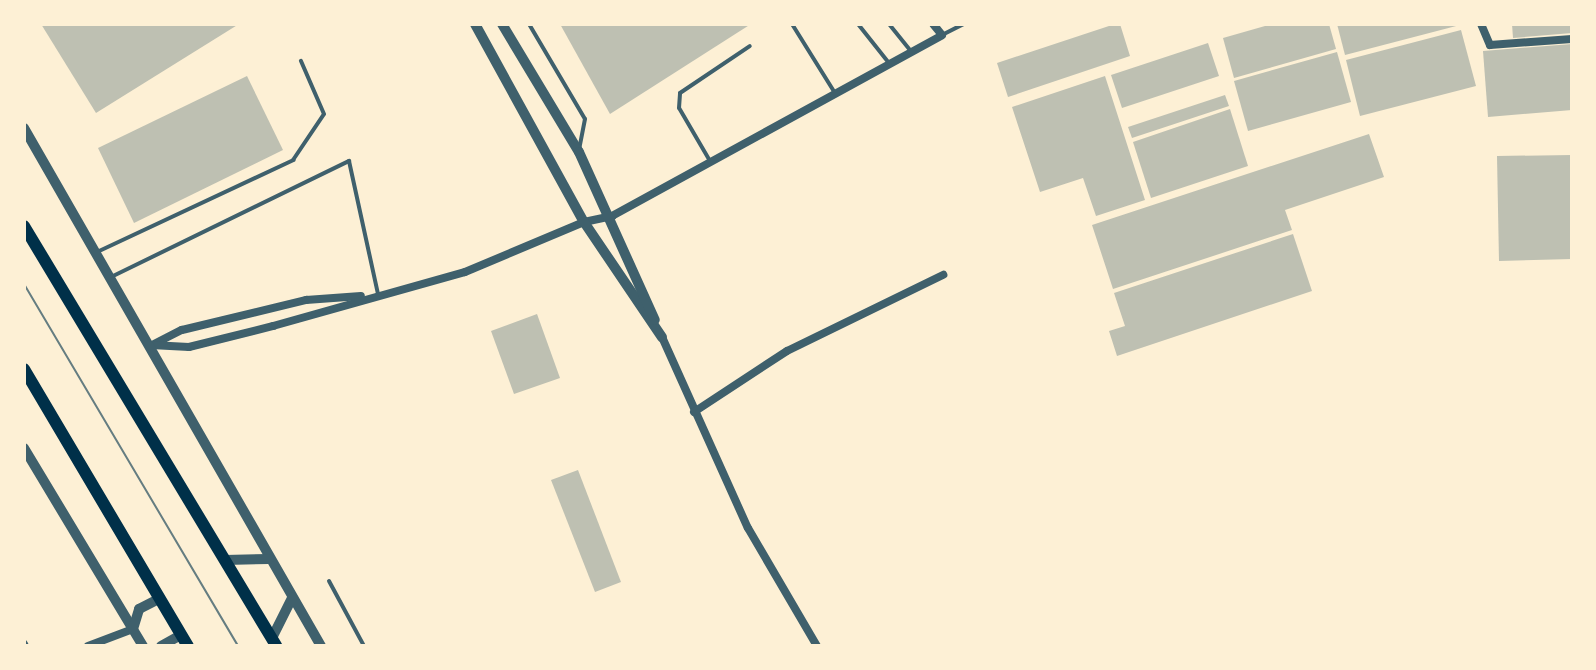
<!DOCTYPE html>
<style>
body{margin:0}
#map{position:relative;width:1596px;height:670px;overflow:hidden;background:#fdf0d5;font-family:Rubik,sans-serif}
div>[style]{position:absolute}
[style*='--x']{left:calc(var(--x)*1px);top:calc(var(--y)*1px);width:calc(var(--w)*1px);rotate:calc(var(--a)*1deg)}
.building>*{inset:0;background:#bec0b2}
.service>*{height:4px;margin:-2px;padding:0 2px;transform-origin:2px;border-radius:2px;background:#3f606c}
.minor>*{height:8px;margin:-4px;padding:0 4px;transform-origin:4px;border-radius:4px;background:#3f606c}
.tertiary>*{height:10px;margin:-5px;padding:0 5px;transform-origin:5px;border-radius:5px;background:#3f606c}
.trunk>*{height:12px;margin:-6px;padding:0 6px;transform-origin:6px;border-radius:6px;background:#003049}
.tram>*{height:2px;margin:-1px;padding:0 1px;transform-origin:1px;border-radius:1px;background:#657d81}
span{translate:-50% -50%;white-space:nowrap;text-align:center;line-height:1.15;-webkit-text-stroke:6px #fdf0d5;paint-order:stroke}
.frame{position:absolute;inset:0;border:26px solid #fdf0d5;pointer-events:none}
</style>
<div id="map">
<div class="building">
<div style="clip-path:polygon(41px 24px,239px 24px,96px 113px)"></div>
<div style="clip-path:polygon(560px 24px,751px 24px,610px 114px)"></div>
<div style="clip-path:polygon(1115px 24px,1120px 24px,1130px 56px,1008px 97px,997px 63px)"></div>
<div style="clip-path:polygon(1272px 24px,1329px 24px,1336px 49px,1234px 78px,1223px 38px)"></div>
<div style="clip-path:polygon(1337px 24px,1460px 24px,1460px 25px,1345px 55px)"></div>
<div style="clip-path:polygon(1512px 24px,1572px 24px,1572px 33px,1513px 38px)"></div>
<div style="clip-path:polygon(1461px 30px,1476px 86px,1360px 116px,1346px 60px)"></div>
<div style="clip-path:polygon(1208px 43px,1219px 76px,1122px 108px,1111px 75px)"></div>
<div style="clip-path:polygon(1572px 44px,1572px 110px,1488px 117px,1483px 51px)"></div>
<div style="clip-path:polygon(1337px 52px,1351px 102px,1248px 131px,1234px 81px)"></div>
<div style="clip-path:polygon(247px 76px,283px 150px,134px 223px,98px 148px)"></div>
<div style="clip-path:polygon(1105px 76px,1145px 200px,1096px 216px,1083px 178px,1040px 192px,1012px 107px)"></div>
<div style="clip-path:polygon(1225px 95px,1229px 106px,1132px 138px,1128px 127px)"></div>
<div style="clip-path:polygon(1230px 109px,1248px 166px,1151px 198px,1133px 142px)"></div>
<div style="clip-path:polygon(1369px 134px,1384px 177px,1285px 210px,1292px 230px,1113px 289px,1092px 225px)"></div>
<div style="clip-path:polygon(1572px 155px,1572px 259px,1499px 261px,1497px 156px)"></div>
<div style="clip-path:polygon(1293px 234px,1312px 291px,1117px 356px,1109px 331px,1125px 326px,1114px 293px)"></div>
<div style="clip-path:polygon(537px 314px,560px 378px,514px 394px,491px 331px)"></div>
<div style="clip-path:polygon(578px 470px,621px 582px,595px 592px,551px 480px)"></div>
</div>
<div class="service">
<div style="--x:529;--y:24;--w:110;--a:59.5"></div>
<div style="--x:585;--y:119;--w:32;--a:101"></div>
<div style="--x:792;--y:24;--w:81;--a:58.1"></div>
<div style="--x:858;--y:24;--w:50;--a:51.5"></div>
<div style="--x:889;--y:24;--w:33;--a:51"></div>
<div style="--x:942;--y:35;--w:25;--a:-27"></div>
<div style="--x:710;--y:161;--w:61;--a:-120.3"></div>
<div style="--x:679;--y:108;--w:15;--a:-86"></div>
<div style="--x:680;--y:93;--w:84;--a:-33.9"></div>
<div style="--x:97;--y:252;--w:217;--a:-25.1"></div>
<div style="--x:293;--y:160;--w:55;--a:-56"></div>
<div style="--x:324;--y:114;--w:58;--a:-113.5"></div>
<div style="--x:111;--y:277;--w:265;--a:-26"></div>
<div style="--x:349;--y:161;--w:136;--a:77.7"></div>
<div style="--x:329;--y:581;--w:74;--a:61.7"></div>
</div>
<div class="minor">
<div style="--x:1481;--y:24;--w:23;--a:67"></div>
<div style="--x:1490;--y:45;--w:82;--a:-4.2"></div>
<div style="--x:662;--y:337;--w:209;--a:65.8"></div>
<div style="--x:748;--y:528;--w:137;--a:59.7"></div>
<div style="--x:154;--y:344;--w:31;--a:-27"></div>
<div style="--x:182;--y:330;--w:128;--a:-13.6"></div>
<div style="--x:306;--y:300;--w:55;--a:-4.2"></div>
<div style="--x:151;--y:345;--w:38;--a:3"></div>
<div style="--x:189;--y:347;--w:87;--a:-14"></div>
<div style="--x:273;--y:326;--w:199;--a:-15.7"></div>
<div style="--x:465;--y:272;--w:129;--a:-22.8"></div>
<div style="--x:584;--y:222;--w:29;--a:-12"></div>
<div style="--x:612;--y:216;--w:376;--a:-28.7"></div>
<div style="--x:942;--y:35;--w:14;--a:-129"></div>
<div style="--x:694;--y:412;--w:111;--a:-33.3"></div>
<div style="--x:787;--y:351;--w:174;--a:-26"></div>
<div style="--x:24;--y:644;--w:2;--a:63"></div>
<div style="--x:88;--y:646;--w:48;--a:-20.7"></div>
</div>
<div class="tertiary">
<div style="--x:475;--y:24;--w:226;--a:61.2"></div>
<div style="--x:584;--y:222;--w:139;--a:55.9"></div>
<div style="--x:502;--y:24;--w:149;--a:59"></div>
<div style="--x:579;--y:152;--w:184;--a:65.7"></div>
<div style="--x:24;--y:128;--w:597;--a:60.17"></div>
<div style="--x:24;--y:448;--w:231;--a:59"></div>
<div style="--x:225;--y:560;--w:44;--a:-1.3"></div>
<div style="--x:133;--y:629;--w:21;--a:-73"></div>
<div style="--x:139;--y:609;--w:22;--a:-27"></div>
<div style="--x:272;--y:638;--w:45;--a:-63.4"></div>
<div style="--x:161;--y:646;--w:23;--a:-29"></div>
</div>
<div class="trunk">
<div style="--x:24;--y:226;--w:490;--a:59"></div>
<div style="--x:24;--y:369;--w:322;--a:59.4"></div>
</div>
<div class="tram">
<div style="--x:24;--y:284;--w:421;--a:59.4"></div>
</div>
<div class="frame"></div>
</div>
